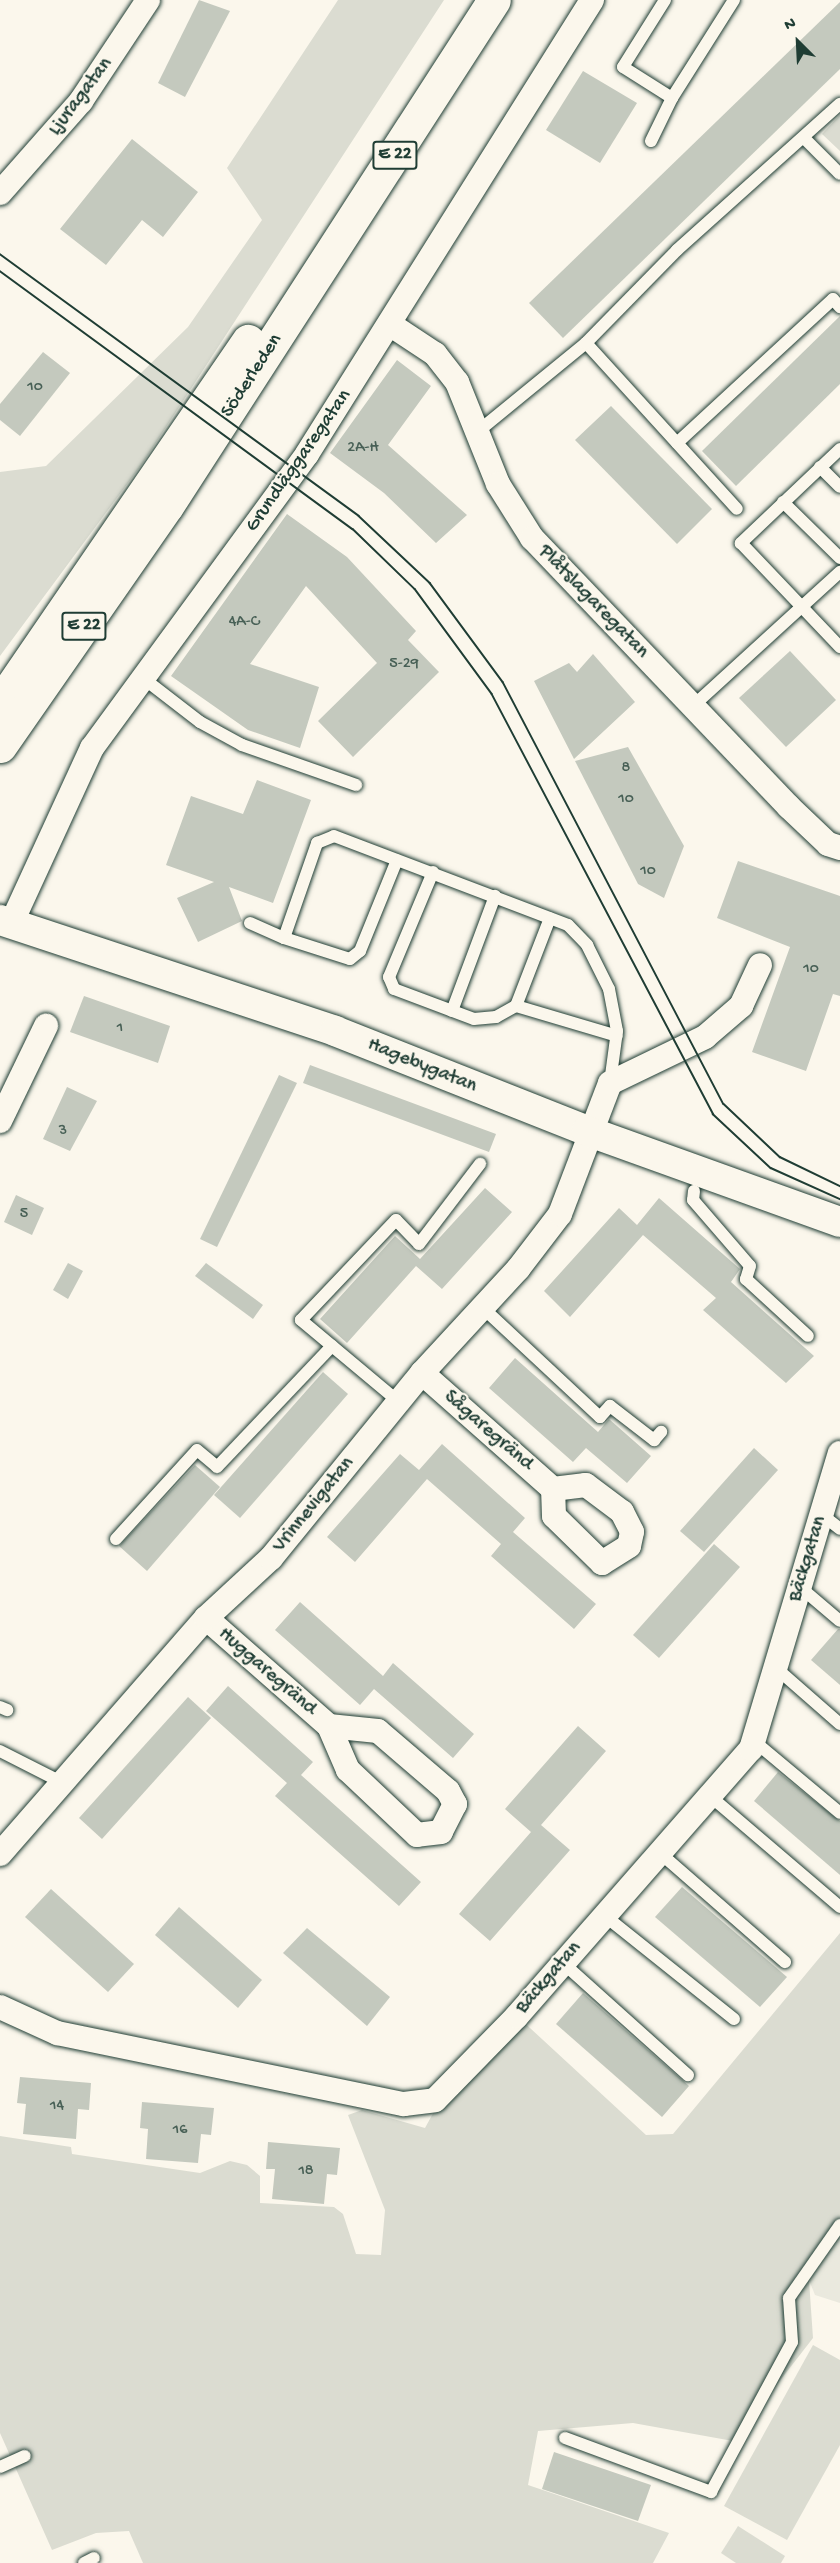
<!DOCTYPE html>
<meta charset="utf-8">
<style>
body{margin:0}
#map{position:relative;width:840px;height:2563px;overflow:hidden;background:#fbf7ec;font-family:"Gochi Hand",sans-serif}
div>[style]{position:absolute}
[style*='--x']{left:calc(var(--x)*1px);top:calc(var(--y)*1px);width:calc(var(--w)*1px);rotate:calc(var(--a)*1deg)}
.built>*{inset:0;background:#eae9de}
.green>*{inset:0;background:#dbdcd1}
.building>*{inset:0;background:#c4c9be}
.roads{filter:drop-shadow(0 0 2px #1f3d34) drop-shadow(0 0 2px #1f3d34)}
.service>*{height:12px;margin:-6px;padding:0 6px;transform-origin:6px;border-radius:6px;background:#fbf7ec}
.minor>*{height:24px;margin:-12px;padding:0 12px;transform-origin:12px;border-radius:12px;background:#fbf7ec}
.tertiary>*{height:30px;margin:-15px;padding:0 15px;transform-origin:15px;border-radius:15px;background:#fbf7ec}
.trunk>*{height:33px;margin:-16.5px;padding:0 16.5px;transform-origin:16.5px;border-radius:16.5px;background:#fbf7ec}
.tram>*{height:1.5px;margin:-0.75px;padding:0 0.75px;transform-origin:0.75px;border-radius:0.75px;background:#1f3d34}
span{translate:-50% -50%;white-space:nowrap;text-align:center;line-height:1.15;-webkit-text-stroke:4.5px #fbf7ec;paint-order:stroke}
.number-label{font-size:16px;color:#486056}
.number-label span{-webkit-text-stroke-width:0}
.shield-label span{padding:2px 4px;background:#fbf7ec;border:2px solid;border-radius:4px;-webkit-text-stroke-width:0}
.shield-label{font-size:18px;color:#1f3d34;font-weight:700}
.street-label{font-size:20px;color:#1f3d34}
.north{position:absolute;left:768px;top:12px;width:60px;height:60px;-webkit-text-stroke:4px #fbf7ec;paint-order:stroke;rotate:336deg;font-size:16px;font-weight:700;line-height:24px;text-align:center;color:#1f3d34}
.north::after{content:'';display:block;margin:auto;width:21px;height:27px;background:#1f3d34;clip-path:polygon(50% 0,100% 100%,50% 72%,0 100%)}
</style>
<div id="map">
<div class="built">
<div style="clip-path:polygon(840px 2236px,840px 2303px,815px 2295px,809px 2280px)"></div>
</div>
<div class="green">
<div style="clip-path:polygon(338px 0,444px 0,142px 464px,0 656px,0 472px,46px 466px,188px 327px,262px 220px,227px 168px)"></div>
<div style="clip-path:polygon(840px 115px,840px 151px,822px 134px)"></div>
<div style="clip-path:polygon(840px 1933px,840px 2236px,809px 2280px,813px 2338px,733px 2441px,633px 2423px,538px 2431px,528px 2485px,669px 2533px,653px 2563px,143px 2563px,129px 2531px,96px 2533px,52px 2550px,0 2433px,0 2136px,71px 2147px,72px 2154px,200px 2173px,230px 2161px,247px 2165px,260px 2176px,260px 2203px,334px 2207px,343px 2214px,356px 2254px,381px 2255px,385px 2210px,348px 2115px,362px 2110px,425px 2128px,437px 2106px,517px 2016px,646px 2135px,673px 2134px)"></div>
<div style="clip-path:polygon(813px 2345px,840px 2360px,840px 2445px,787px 2540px,724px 2506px)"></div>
<div style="clip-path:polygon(738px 2526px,785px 2556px,781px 2563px,736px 2563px,721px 2553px)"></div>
</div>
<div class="building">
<div style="clip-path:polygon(199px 0,230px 11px,185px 97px,158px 83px)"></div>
<div style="clip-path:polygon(840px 2px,840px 69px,563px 338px,529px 303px)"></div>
<div style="clip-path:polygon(583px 71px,637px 103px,600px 163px,546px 130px)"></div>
<div style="clip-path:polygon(132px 139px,198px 192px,163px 237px,142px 220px,106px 265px,60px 229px)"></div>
<div style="clip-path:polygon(840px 316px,840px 384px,736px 486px,702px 451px)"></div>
<div style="clip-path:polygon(43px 352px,70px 373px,20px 436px,0 420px,0 404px)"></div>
<div style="clip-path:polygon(397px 360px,431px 386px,388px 445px,467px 515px,436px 543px,384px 493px,330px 453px)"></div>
<div style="clip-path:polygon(611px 406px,712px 509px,677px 544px,575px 440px)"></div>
<div style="clip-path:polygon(287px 514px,347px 557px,416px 631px,408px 640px,439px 672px,353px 757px,318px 721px,377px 663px,306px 586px,250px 664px,319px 687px,300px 748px,248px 730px,171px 676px)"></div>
<div style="clip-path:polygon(790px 651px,836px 700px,786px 747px,739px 698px)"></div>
<div style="clip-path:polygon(593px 654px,635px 702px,574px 759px,534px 681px,569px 663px,577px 672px)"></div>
<div style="clip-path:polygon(628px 747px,684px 846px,664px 898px,638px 884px,575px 761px)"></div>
<div style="clip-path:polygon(257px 780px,311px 800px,273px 903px,229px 887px,242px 921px,198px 942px,177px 898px,214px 882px,166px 865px,191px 796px,243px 814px)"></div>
<div style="clip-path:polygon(738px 861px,840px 896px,840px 996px,833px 994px,806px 1071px,752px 1052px,790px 947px,717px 918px)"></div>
<div style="clip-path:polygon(84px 996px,170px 1026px,158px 1063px,70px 1032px)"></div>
<div style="clip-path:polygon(310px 1065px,496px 1134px,489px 1152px,303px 1083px)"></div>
<div style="clip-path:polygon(279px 1075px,297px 1083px,217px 1247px,200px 1239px)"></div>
<div style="clip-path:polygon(67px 1087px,97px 1101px,70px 1151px,43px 1139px)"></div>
<div style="clip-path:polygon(485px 1188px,512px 1212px,442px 1289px,416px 1266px,347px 1343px,320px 1319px,395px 1236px,420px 1259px)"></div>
<div style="clip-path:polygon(16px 1195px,44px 1208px,32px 1235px,4px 1222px)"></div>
<div style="clip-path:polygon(659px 1198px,740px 1269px,731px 1282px,814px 1356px,786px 1383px,703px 1310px,716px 1298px,643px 1235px,570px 1317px,544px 1291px,619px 1208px,637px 1225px)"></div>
<div style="clip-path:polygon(68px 1263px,83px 1271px,68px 1299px,53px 1290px)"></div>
<div style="clip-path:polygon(206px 1263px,263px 1305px,253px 1319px,195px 1276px)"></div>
<div style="clip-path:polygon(515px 1358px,598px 1432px,609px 1419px,651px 1456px,627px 1483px,586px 1448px,573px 1462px,489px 1388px)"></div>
<div style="clip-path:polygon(323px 1372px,348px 1394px,240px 1518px,214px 1495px)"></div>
<div style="clip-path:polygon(442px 1444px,525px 1518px,513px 1532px,596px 1604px,574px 1629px,491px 1556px,501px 1544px,427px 1479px,355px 1562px,327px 1537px,400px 1454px,419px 1470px)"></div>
<div style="clip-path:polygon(754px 1448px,778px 1470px,704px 1552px,680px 1531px)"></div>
<div style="clip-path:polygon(195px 1465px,220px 1487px,147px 1571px,119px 1546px)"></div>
<div style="clip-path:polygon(714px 1544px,740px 1567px,659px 1658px,633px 1635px)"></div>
<div style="clip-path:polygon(300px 1602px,383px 1676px,393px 1663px,474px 1734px,453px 1758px,374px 1689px,360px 1705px,275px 1630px)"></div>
<div style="clip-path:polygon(838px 1629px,840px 1629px,840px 1685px,811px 1660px)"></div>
<div style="clip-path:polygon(228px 1686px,313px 1762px,301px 1775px,421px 1882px,399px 1906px,275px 1796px,287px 1783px,206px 1711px)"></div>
<div style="clip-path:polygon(188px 1697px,211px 1718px,102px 1839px,79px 1818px)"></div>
<div style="clip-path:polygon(578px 1726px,606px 1751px,541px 1825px,570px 1850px,490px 1941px,459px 1914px,531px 1832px,505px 1809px)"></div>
<div style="clip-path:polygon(778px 1772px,840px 1821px,840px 1875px,754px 1801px)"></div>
<div style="clip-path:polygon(682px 1887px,787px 1977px,760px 2007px,655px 1917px)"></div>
<div style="clip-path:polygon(51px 1889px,134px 1964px,108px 1992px,25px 1917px)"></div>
<div style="clip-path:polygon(179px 1907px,262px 1980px,238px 2008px,155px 1935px)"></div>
<div style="clip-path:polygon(307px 1928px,390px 1997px,367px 2026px,283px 1953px)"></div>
<div style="clip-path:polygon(583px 1993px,689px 2086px,662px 2117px,556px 2024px)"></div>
<div style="clip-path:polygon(20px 2077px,91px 2083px,89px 2110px,78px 2109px,76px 2139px,23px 2134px,26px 2104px,17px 2103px)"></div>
<div style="clip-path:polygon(142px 2102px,214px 2108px,211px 2135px,201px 2134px,198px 2163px,146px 2159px,148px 2129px,140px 2128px)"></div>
<div style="clip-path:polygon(268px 2142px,340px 2148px,337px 2175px,327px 2174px,324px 2204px,272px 2199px,275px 2169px,266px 2169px)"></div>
<div style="clip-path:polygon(554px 2452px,651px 2485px,638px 2521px,542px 2489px)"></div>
</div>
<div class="roads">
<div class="service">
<div style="--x:665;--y:0;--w:79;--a:122.1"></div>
<div style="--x:623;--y:67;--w:58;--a:32.3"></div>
<div style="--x:672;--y:98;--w:116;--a:-57.7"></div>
<div style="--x:805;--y:139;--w:49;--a:45"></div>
<div style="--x:651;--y:141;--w:48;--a:-64"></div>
<div style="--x:586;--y:343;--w:224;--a:47.7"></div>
<div style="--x:476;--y:433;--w:142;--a:-39.3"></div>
<div style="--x:586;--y:343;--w:130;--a:-45.6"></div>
<div style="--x:677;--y:250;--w:219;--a:-41.9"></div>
<div style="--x:677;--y:443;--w:212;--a:-42.7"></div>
<div style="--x:833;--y:299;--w:11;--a:49"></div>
<div style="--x:840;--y:449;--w:137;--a:136.5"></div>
<div style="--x:741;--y:543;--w:144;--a:46.4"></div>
<div style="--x:820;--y:467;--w:28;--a:45"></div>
<div style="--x:783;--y:502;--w:80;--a:44.5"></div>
<div style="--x:143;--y:678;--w:72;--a:37.7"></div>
<div style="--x:200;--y:722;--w:48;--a:28.7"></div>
<div style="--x:242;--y:745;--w:121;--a:19.3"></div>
<div style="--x:693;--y:706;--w:199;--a:-42.4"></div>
<div style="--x:433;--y:872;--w:114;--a:112.7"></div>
<div style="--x:389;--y:977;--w:13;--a:67"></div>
<div style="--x:394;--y:989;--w:85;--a:20.6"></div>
<div style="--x:474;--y:1019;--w:22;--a:-5"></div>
<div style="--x:496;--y:1017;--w:23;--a:-29"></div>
<div style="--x:516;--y:1006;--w:105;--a:16.5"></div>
<div style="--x:250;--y:923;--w:37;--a:24"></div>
<div style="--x:284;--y:938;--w:101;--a:-70.8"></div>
<div style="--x:317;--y:843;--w:18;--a:-22"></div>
<div style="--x:334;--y:836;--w:250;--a:20.8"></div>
<div style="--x:568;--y:925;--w:28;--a:46"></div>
<div style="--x:587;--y:945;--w:49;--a:63.4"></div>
<div style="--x:609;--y:989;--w:43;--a:79.2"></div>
<div style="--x:617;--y:1031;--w:52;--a:97.7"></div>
<div style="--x:284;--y:938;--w:69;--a:17.7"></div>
<div style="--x:350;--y:959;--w:13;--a:-39"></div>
<div style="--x:360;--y:951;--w:98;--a:-67.9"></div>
<div style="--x:516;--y:1006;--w:94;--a:-68.9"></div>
<div style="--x:452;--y:1011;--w:123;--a:-69.5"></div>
<div style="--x:694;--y:1191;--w:9;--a:96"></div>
<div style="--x:693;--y:1200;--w:87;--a:49.2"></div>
<div style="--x:750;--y:1266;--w:14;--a:107"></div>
<div style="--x:746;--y:1279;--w:84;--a:42.6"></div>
<div style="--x:483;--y:1308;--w:160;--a:43"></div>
<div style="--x:600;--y:1417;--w:15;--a:-48"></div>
<div style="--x:610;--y:1406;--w:56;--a:37.7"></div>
<div style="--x:654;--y:1440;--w:11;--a:-49"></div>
<div style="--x:399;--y:1402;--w:128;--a:-140.1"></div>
<div style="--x:301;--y:1320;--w:138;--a:-46.5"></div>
<div style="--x:396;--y:1220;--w:33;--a:46"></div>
<div style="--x:419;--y:1244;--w:101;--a:-52.7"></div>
<div style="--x:821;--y:1514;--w:24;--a:38"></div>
<div style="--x:116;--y:1539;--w:120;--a:-47.7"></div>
<div style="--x:197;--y:1450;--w:26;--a:40"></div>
<div style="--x:217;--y:1467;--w:167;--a:-46.5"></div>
<div style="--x:800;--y:1587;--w:52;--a:40.4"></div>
<div style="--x:776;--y:1668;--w:85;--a:41.2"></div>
<div style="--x:0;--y:1707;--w:8;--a:23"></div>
<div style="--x:754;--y:1741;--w:112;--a:39.9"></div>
<div style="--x:0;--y:1751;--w:71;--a:26.9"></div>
<div style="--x:710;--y:1796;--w:171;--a:40.5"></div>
<div style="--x:660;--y:1853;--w:166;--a:41.1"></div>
<div style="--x:605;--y:1916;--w:165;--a:38.6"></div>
<div style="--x:563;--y:1963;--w:168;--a:41.9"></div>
<div style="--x:565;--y:2438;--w:156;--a:20.3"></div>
<div style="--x:711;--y:2492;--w:170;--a:-61.6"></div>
<div style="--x:792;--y:2342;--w:44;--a:-93.9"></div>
<div style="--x:789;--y:2298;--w:89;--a:-55.1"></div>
<div style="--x:0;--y:2467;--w:27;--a:-24"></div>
<div style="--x:84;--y:2563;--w:11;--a:-27"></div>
</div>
<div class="minor">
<div style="--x:0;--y:193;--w:123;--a:-48.6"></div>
<div style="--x:81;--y:101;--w:121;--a:-56.4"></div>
<div style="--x:391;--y:325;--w:53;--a:33.4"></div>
<div style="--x:435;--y:354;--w:36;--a:52"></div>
<div style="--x:457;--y:382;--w:110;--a:68.1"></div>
<div style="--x:498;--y:484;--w:64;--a:57.8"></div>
<div style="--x:532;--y:538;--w:371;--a:46.3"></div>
<div style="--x:788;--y:806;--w:55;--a:43.5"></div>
<div style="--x:828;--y:844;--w:13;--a:18"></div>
<div style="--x:11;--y:924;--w:194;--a:-65.3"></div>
<div style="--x:92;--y:748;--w:364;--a:-53.8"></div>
<div style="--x:307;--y:454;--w:536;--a:-57.88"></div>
<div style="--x:0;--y:1121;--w:106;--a:-64.2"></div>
<div style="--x:422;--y:1373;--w:175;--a:41.5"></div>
<div style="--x:553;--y:1489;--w:33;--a:-7"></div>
<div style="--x:586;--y:1485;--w:45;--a:36.9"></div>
<div style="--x:622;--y:1512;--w:22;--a:63"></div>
<div style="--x:632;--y:1532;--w:14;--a:102"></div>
<div style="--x:629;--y:1546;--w:32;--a:148"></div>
<div style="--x:602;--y:1563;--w:67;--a:-135.6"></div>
<div style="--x:554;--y:1516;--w:27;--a:-92"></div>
<div style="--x:206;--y:1618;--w:164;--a:41.3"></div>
<div style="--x:329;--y:1726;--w:49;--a:5.8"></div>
<div style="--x:378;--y:1731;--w:92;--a:40.6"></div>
<div style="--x:448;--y:1791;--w:15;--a:62"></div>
<div style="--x:455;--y:1804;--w:31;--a:117"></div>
<div style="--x:441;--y:1832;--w:24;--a:173"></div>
<div style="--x:417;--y:1835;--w:95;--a:-136.7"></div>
<div style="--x:348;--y:1770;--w:48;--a:-113.4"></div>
<div style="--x:0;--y:1854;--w:313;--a:-48.9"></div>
<div style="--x:206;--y:1618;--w:88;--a:-42.7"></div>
<div style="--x:271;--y:1558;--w:239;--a:-50.8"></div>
<div style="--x:422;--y:1373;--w:142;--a:-47.3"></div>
<div style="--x:518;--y:1269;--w:69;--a:-52.6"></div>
<div style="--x:560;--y:1214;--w:140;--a:-69.1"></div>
<div style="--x:610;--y:1083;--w:106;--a:-25.8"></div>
<div style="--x:705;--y:1037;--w:48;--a:-40.7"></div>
<div style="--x:741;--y:1006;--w:45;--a:-65.1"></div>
<div style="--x:0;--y:2007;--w:63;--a:24.5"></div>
<div style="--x:57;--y:2033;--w:354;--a:11.6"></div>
<div style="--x:404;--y:2104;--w:31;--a:-7"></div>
<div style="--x:435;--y:2100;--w:117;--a:-45.7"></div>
<div style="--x:517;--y:2016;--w:355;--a:-48.8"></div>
<div style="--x:751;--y:1749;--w:309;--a:-73.3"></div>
</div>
<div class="tertiary">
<div style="--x:0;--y:920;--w:353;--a:18.3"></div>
<div style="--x:335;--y:1031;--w:271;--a:21.6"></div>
<div style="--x:587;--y:1131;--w:269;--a:19.8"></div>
</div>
<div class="trunk">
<div style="--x:0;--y:703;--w:439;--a:-55.6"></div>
<div style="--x:0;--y:746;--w:292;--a:-55.2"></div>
<div style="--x:167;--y:506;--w:602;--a:-57.13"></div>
</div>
</div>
<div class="tram">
<div style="--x:0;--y:254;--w:444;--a:36.1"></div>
<div style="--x:359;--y:516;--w:98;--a:43.3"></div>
<div style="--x:430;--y:583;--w:123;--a:53.6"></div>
<div style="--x:503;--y:682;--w:476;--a:62.4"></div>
<div style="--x:724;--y:1104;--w:77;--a:43.4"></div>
<div style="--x:780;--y:1157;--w:67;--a:25.8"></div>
<div style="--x:0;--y:271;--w:437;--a:36.2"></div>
<div style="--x:353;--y:529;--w:86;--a:44.1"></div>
<div style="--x:415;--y:589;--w:130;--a:53.7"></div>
<div style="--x:492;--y:694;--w:475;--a:62.2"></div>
<div style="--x:713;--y:1114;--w:79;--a:43"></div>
<div style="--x:771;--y:1168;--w:76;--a:24.2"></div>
</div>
<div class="number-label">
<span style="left:35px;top:388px">10</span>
<span style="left:363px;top:449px">2A-H</span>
<span style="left:244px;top:623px">4A-C</span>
<span style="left:404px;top:665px">5-29</span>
<span style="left:626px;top:769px">8</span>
<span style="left:626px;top:800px">10</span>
<span style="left:648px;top:872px">10</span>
<span style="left:811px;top:970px">10</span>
<span style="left:120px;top:1029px">1</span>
<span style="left:63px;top:1132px">3</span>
<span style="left:24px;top:1215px">5</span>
<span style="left:57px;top:2107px">14</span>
<span style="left:180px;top:2131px">16</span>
<span style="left:306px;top:2172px">18</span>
</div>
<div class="shield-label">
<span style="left:395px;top:155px">E 22</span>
<span style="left:84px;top:626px">E 22</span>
</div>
<div class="street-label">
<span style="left:81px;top:97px;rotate:-53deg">Ljuragatan</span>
<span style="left:252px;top:376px;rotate:-57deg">Söderleden</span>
<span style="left:299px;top:461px;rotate:-55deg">Grundläggaregatan</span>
<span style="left:593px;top:602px;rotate:46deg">Plåtslagaregatan</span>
<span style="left:422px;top:1066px;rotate:22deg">Hagebygatan</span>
<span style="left:488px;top:1431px;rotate:41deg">Sågaregränd</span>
<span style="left:314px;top:1505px;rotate:-51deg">Vrinnevigatan</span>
<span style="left:808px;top:1559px;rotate:-73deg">Bäckgatan</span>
<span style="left:267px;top:1672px;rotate:41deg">Huggaregränd</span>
<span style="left:549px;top:1978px;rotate:-49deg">Bäckgatan</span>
</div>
<div class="north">N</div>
</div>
